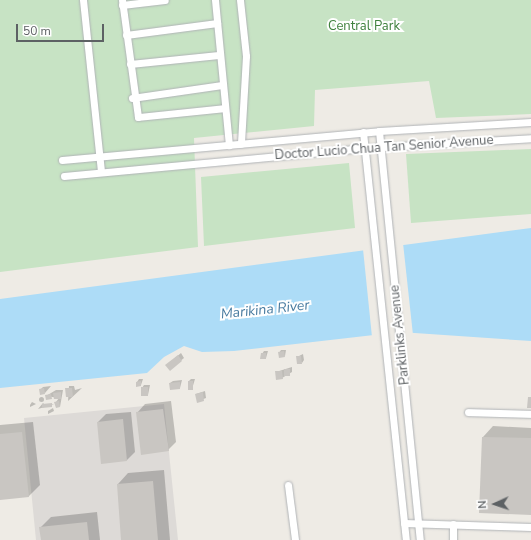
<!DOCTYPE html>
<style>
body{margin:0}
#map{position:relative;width:531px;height:540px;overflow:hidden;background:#eeebe5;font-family:"Nunito Sans",sans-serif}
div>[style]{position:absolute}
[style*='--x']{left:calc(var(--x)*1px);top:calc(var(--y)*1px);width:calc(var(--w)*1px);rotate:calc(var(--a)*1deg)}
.industrial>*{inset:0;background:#dddad7}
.green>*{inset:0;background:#c7e3c4}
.water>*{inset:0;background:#addcf7}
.pier>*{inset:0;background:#eeebe5}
.shadow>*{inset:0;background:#0003}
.round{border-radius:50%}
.building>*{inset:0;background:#c9c6c2}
.roads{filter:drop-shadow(0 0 1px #b0b3b6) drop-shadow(0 0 1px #b0b3b6)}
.service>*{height:7px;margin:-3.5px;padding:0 3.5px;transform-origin:3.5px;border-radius:3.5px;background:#fff}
span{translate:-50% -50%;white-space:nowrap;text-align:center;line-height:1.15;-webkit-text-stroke:4px #fff;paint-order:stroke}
.park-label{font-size:13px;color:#40823e}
.street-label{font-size:13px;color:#5d6164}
.water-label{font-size:14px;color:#477a9f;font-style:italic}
.north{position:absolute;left:475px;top:484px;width:40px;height:40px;-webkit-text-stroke:3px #fff;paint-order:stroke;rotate:267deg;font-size:11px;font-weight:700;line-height:16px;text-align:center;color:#5d6164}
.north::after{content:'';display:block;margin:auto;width:14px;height:18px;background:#5d6164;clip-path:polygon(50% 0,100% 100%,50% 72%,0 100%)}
.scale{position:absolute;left:16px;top:24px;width:88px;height:18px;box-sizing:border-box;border:2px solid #5d6164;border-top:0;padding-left:5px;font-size:12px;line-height:14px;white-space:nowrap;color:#5d6164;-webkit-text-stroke:3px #fff;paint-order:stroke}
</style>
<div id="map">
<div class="industrial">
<div style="clip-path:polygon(164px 404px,178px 540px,36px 540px,24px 418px)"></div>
</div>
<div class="green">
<div style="clip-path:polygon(0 0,531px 0,531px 114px,436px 118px,429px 81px,315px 90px,314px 126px,194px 138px,198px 247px,0 272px)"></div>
<div style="clip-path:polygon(531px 149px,531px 214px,411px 223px,406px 154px)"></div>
<div style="clip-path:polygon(349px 163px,355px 228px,204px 246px,201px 177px)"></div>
</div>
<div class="water">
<div style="clip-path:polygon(531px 228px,531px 341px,400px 332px,234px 351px,202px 352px,184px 346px,164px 357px,147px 373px,0 388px,0 299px)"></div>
</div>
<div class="pier">
<div style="clip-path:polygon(403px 243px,413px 335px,372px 337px,363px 249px)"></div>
</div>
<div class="shadow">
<div style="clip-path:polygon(286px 350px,285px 356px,279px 353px,281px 350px)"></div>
<div style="clip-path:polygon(264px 351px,268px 351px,266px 358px,262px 354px)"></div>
<div style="clip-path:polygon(181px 353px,184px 358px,170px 369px,169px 363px)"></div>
<div style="clip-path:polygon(303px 354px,304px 360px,302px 363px,297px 357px)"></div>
<div style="clip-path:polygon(292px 367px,292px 372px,282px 378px,276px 372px)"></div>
<div style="clip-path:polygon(139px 379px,143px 379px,141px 385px,137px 382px)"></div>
<div style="clip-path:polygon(191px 379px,195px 379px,192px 389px,189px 381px)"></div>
<div style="clip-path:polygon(182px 380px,180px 388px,170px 383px,173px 381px)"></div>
<div style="clip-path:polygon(144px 385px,150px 385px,148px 395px,142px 388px)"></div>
<div style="clip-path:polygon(51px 386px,45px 393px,40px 390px,43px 387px)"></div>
<div style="clip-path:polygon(69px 386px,74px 386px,75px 390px,82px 388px,68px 401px)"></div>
<div style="clip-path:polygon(56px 390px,63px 390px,60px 407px,56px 402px,59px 398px,46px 396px)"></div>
<div style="clip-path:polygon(205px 391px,206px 398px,198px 401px,196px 394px)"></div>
<div class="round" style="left:38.5px;top:396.5px;width:5px;height:5px"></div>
<div style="clip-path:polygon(171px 401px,176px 442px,168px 450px,137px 413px,145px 404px)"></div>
<div style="clip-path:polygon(32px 402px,36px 404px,30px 407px,30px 405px)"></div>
<div style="clip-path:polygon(43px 403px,44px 404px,54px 404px,38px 409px)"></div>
<div style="clip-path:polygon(53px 408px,54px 411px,48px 414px,48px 411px)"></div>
<div style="clip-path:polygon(131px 412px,135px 452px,127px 460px,102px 463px,98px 422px,106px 414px)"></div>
<div style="clip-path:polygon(33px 422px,40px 485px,29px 496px,0 499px,0 425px)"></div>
<div style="clip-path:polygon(493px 426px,531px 428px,531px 514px,480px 512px,483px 437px)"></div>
<div style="clip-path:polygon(164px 470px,170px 540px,122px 540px,118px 484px,128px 473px)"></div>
<div style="clip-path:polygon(97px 512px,100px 540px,42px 540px,40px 528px,51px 517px)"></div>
</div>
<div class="building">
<div style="clip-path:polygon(284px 351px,285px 357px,279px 358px,278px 352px)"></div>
<div style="clip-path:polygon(261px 353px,266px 353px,266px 359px,260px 359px)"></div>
<div style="clip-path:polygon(178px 355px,182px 361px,170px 371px,165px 365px)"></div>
<div style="clip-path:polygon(296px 356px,301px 356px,302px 364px,297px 364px)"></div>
<div style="clip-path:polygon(284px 369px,290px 369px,290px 376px,284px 376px)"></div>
<div style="clip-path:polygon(275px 371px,282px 371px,283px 379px,276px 380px)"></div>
<div style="clip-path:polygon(141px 381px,141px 386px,136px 387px,136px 382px)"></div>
<div style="clip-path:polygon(188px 381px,193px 381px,193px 390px,188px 390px)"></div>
<div style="clip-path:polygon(180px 382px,180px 389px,170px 390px,169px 383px)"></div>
<div style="clip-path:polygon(141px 387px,148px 387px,148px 396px,141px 396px)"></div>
<div style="clip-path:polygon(44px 388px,45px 394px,40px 395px,39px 389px)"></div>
<div style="clip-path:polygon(65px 388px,72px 388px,73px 397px,66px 397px)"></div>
<div style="clip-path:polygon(61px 392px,61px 399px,54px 399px,53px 393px)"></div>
<div style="clip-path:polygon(203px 392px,204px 401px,197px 403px,195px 394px)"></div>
<div style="clip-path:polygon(51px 394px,52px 399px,46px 400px,45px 395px)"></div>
<div style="clip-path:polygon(528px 397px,531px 397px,531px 408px,527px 408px)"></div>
<div style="clip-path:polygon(59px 401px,60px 407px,56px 408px,54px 402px)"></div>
<div style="clip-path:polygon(52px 403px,52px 407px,42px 408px,42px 404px)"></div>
<div style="clip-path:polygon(163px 409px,169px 451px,141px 455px,136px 412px)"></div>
<div style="clip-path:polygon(123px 419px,127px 461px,101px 464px,97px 422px)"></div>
<div style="clip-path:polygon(22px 432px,29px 497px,0 500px,0 434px)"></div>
<div style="clip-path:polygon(482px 437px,531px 438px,531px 515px,479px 513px)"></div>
<div style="clip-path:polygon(153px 481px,158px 540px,121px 540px,117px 484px)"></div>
<div style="clip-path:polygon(87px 522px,89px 540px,41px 540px,39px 527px)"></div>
</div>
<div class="roads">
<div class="service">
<div style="--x:83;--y:0;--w:173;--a:84"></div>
<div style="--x:122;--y:0;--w:118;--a:82.2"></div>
<div style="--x:138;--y:117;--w:87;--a:-5.9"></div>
<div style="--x:215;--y:0;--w:146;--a:84.5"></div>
<div style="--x:240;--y:0;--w:56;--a:83.9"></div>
<div style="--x:246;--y:56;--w:88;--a:93.3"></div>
<div style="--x:122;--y:5;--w:43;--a:-6.6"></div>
<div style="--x:126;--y:35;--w:92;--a:-7.5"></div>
<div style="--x:130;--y:64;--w:89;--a:-5.8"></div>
<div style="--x:132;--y:98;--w:91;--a:-8.2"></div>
<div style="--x:379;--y:131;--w:411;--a:84.3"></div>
<div style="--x:363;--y:132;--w:410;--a:84"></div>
<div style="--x:62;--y:160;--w:318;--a:-5.2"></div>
<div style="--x:379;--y:131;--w:152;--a:-3.4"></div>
<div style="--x:64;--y:176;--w:302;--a:-5.3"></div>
<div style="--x:365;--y:148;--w:166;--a:-3.4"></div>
<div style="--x:468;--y:412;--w:63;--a:1.8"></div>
<div style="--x:288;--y:485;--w:55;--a:82.7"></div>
<div style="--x:404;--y:523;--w:127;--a:1.8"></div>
<div style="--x:453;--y:540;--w:16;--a:-90"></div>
</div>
</div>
<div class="park-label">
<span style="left:364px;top:26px">Central Park</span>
</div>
<div class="street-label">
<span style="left:384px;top:148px;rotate:-4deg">Doctor Lucio Chua Tan Senior Avenue</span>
<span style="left:400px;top:335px;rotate:-96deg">Parklinks Avenue</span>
</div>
<div class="water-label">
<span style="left:265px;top:310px;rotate:-6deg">Marikina River</span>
</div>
<div class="north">N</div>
<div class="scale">50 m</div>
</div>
